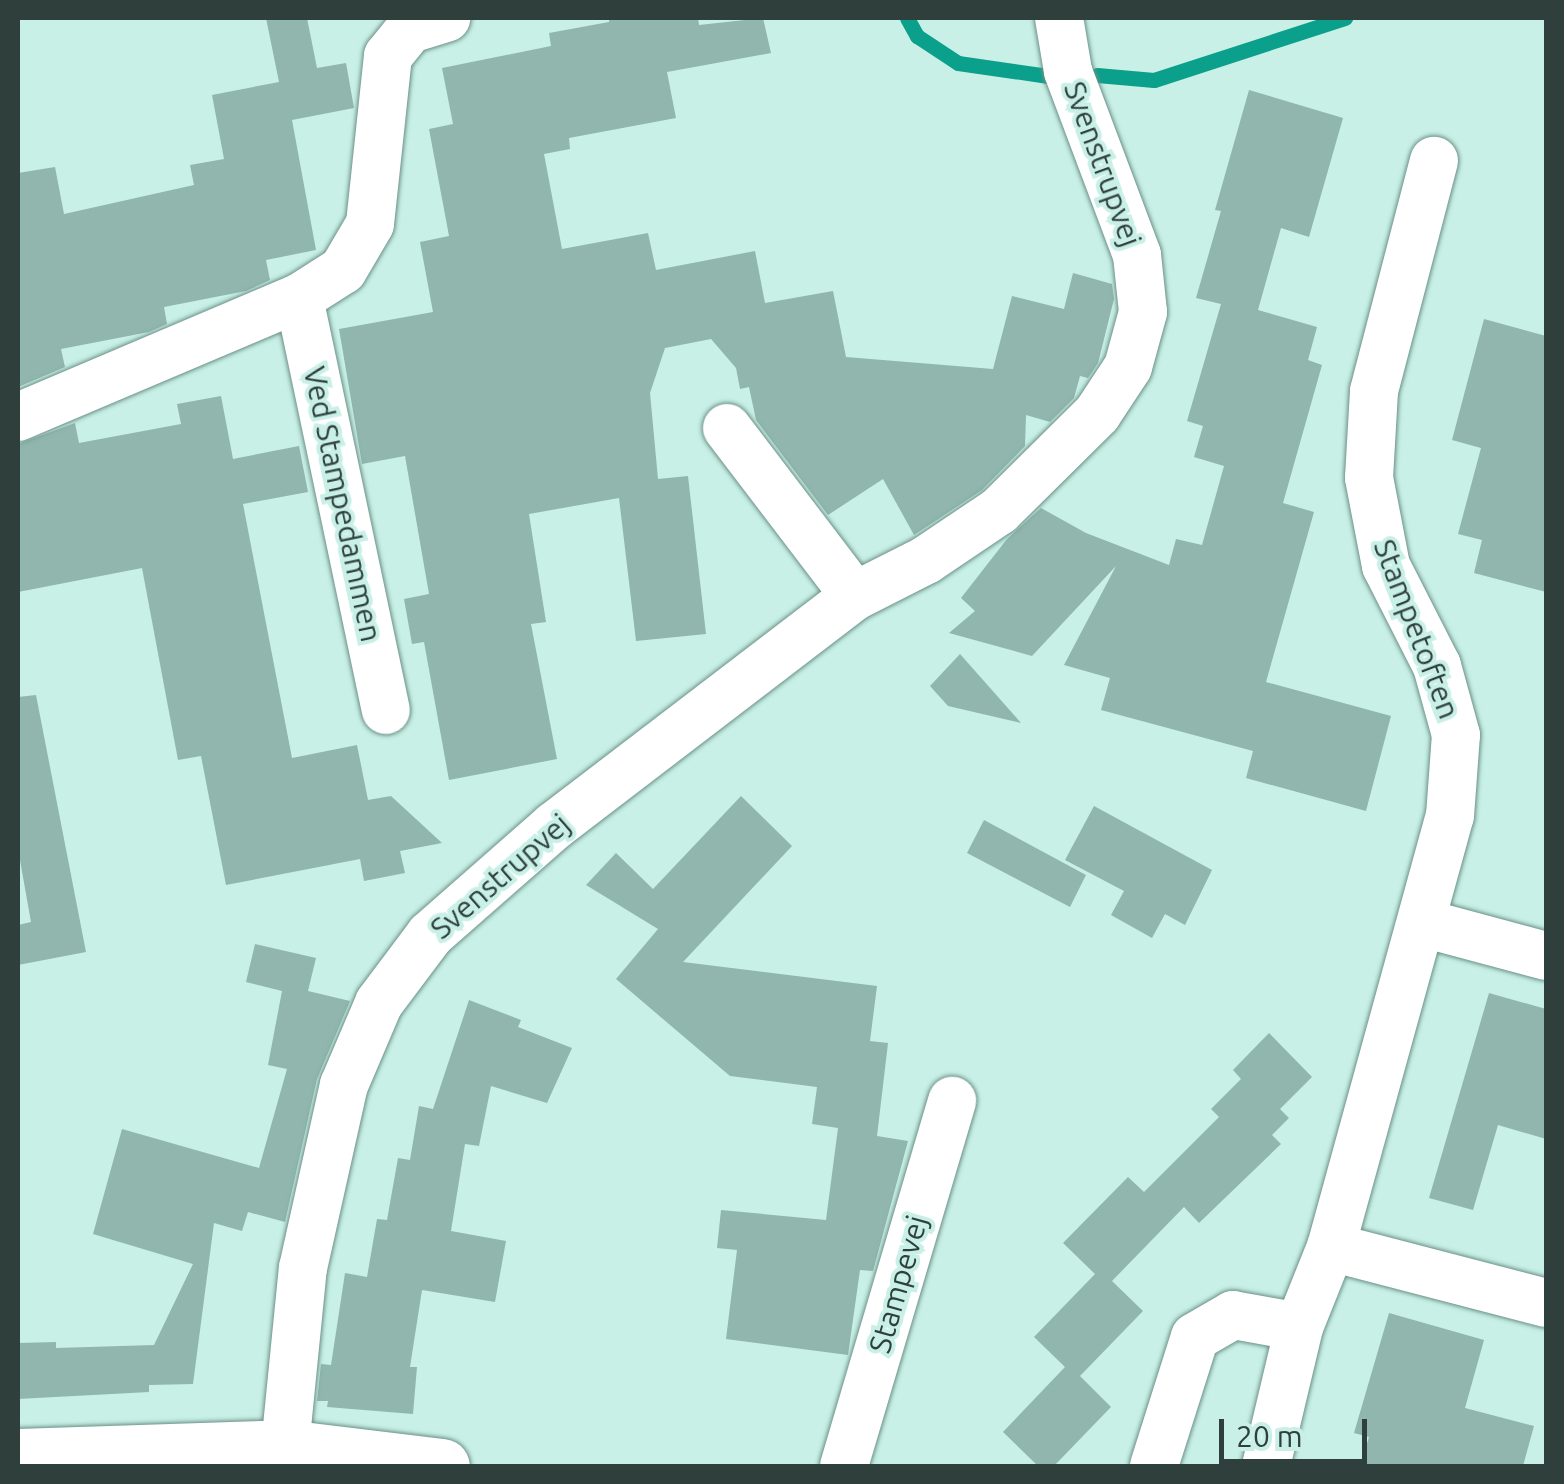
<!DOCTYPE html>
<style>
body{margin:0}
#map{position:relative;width:1564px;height:1484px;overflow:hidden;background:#c8f0e6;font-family:Ubuntu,sans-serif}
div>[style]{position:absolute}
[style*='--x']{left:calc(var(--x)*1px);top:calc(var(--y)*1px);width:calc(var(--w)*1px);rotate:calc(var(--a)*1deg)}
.stream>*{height:15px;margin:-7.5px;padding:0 7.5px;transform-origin:7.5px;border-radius:7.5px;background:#0aa08b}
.building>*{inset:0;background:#90b6ad}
.roads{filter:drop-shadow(0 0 2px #6b9087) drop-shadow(0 0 2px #6b9087)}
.minor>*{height:48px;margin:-24px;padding:0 24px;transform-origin:24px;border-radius:24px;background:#fff}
.tertiary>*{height:55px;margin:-27.5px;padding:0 27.5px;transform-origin:27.5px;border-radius:27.5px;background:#fff}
span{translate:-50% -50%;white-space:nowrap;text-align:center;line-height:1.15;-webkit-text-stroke:8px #c8f0e6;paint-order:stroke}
.street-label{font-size:30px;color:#2f3f3b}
.frame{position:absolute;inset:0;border:20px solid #2f3f3b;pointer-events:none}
.scale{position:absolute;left:1219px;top:1419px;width:148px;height:45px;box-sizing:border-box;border:5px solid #2f3f3b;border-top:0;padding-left:12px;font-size:30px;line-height:35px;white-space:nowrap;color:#2f3f3b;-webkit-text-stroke:8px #c8f0e6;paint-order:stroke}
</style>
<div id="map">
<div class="stream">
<div style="--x:907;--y:18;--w:21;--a:61"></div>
<div style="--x:917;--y:36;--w:49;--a:33.4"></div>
<div style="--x:958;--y:63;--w:91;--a:8.2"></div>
<div style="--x:1097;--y:75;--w:57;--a:5"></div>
<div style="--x:1154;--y:80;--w:201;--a:-18"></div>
</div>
<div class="building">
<div style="clip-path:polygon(266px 18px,307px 18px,317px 68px,346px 63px,354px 108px,292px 120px,316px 250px,266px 260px,270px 280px,246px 291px,164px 307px,167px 324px,149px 332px,61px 349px,65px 367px,18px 387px,18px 173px,55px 167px,64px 214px,194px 185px,190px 165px,224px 159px,212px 95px,279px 82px)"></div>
<div style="clip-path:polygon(609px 18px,698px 18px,699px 25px,763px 18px,771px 53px,667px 72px,676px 118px,569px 138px,570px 149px,544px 154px,562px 249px,648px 233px,656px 270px,755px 251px,765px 303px,833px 291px,846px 357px,993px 369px,1012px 296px,1064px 309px,1073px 273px,1112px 284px,1114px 299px,1098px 363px,1088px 378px,1080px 376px,1074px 398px,1050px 422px,1026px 415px,1025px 446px,982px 490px,914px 535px,883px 479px,828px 515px,756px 420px,749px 387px,740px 389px,736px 368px,711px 339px,665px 348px,650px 393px,658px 479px,688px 476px,706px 634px,636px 641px,619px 498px,529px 514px,546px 622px,531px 624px,557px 759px,449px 780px,424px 642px,412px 644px,404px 599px,429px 594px,405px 456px,362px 464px,339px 329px,433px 312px,420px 242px,449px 236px,429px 129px,453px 124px,442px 68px,551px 46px,549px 33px,609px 22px)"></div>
<div style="clip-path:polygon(1249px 90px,1343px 118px,1309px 237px,1281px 228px,1258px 310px,1317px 327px,1308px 360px,1322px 365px,1283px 503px,1314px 512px,1266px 682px,1391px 716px,1366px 811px,1246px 778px,1253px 751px,1101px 710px,1110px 678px,1064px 665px,1116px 566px,1032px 656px,949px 633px,975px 611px,961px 598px,1007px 539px,1041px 508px,1086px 533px,1169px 565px,1176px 539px,1202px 545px,1224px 466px,1194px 457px,1203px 426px,1187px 421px,1221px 304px,1196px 298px,1221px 211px,1215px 210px)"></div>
<div style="clip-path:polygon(1484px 319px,1546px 336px,1546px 592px,1474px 573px,1482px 540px,1458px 534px,1481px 448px,1452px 440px)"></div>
<div style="clip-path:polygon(221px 396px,233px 459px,299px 446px,308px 492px,243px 504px,292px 758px,357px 745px,368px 800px,391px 796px,442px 843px,400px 851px,405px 873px,364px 881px,360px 859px,226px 885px,201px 756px,178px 760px,142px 568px,18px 592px,18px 444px,75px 423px,79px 443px,181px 424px,177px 404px)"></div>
<div style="clip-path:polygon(960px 654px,1021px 723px,948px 706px,930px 686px)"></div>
<div style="clip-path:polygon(36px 695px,86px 952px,18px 965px,18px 925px,31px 922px,18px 849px,18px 697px)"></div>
<div style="clip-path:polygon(741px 796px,792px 846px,683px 962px,877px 986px,870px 1041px,888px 1043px,877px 1136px,908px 1141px,873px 1271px,860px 1270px,848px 1355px,726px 1339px,737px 1250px,717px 1248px,721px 1210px,826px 1220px,838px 1128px,812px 1124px,817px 1087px,730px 1076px,616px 979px,658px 929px,586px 885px,616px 853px,653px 889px)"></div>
<div style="clip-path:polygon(1094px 806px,1212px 870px,1185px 925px,1165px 914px,1152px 938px,1111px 915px,1124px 891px,1065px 860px)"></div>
<div style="clip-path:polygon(984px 820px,1086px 875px,1070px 907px,967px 853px)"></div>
<div style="clip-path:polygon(255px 944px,316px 958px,308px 991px,350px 1001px,317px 1079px,285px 1222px,248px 1212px,242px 1231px,214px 1223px,193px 1384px,149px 1385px,149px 1392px,18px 1399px,18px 1343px,56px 1342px,56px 1348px,154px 1345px,193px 1264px,93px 1234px,122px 1129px,259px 1168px,287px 1069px,268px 1065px,282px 991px,246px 982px)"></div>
<div style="clip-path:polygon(1489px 993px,1546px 1009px,1546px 1139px,1498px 1125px,1473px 1210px,1429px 1198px)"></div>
<div style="clip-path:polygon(469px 1000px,521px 1020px,518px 1027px,572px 1048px,547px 1103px,491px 1086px,479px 1146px,465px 1144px,451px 1231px,506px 1241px,495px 1302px,422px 1290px,410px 1367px,417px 1367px,413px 1414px,327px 1407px,328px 1401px,317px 1401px,321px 1364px,331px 1365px,345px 1273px,367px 1277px,377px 1219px,387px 1220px,398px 1158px,410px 1160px,419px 1106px,433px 1109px)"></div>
<div style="clip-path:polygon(1269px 1033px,1312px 1077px,1280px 1109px,1289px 1118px,1272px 1135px,1281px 1144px,1199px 1223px,1184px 1207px,1112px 1281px,1143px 1311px,1080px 1376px,1111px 1407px,1054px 1466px,1038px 1466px,1003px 1432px,1065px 1367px,1034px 1337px,1095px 1274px,1063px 1243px,1128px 1177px,1144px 1192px,1219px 1117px,1211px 1109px,1241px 1079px,1233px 1070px)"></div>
<div style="clip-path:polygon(1389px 1313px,1484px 1340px,1465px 1408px,1534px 1426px,1523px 1466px,1360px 1466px,1369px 1437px,1354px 1433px)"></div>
</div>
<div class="roads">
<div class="minor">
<div style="--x:299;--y:298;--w:421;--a:78.1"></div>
<div style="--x:18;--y:417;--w:305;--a:-23"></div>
<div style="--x:299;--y:298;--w:52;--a:-32.5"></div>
<div style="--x:343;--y:270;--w:53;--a:-59.6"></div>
<div style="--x:370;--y:224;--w:169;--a:-83.9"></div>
<div style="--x:388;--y:56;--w:35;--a:-51"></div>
<div style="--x:410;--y:29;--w:38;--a:-17"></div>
<div style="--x:727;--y:428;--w:211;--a:52.7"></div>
<div style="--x:1423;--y:923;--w:127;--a:15"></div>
<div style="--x:1331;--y:1247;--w:222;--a:14.6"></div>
<div style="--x:285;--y:1447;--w:180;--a:-84.3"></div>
<div style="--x:303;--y:1268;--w:188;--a:-77.4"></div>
<div style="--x:344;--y:1085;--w:89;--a:-66.9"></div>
<div style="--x:379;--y:1003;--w:85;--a:-53.1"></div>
<div style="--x:430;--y:935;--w:165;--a:-41.3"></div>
<div style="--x:554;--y:826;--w:379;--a:-37.4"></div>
<div style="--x:855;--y:596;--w:80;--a:-26.9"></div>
<div style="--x:926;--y:560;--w:88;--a:-33.9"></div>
<div style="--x:999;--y:511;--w:138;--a:-44.7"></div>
<div style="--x:1097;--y:414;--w:56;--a:-56.6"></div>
<div style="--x:1128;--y:367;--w:57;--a:-74.7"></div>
<div style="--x:1143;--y:312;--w:57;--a:-96"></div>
<div style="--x:1137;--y:255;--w:197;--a:-110.6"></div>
<div style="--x:1068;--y:71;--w:54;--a:-99.6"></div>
<div style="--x:844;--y:1466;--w:381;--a:-73.5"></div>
<div style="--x:1154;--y:1466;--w:135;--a:-72.4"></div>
<div style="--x:1195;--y:1337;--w:44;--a:-30.1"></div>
<div style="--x:1233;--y:1315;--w:67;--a:10.3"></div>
<div style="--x:1266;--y:1466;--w:143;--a:-76.6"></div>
<div style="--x:1299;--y:1327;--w:86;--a:-68.2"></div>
<div style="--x:1331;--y:1247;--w:447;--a:-74.6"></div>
<div style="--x:1450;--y:816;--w:81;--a:-85.8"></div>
<div style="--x:1456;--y:735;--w:72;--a:-105.4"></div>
<div style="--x:1437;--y:666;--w:112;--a:-117"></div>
<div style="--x:1386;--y:566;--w:90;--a:-100.9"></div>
<div style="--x:1369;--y:478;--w:87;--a:-86.7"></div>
<div style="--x:1374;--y:391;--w:238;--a:-75.4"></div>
</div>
<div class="tertiary">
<div style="--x:18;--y:1456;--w:267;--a:-1.9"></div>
<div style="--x:285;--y:1447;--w:158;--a:6.9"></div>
</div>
</div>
<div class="street-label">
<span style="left:1103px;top:164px;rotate:70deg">Svenstrupvej</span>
<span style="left:343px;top:504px;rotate:78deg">Ved Stampedammen</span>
<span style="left:1417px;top:629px;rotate:69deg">Stampetoften</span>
<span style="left:500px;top:876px;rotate:-41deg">Svenstrupvej</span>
<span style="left:898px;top:1284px;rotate:-74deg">Stampevej</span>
</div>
<div class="frame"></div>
<div class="scale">20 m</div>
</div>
